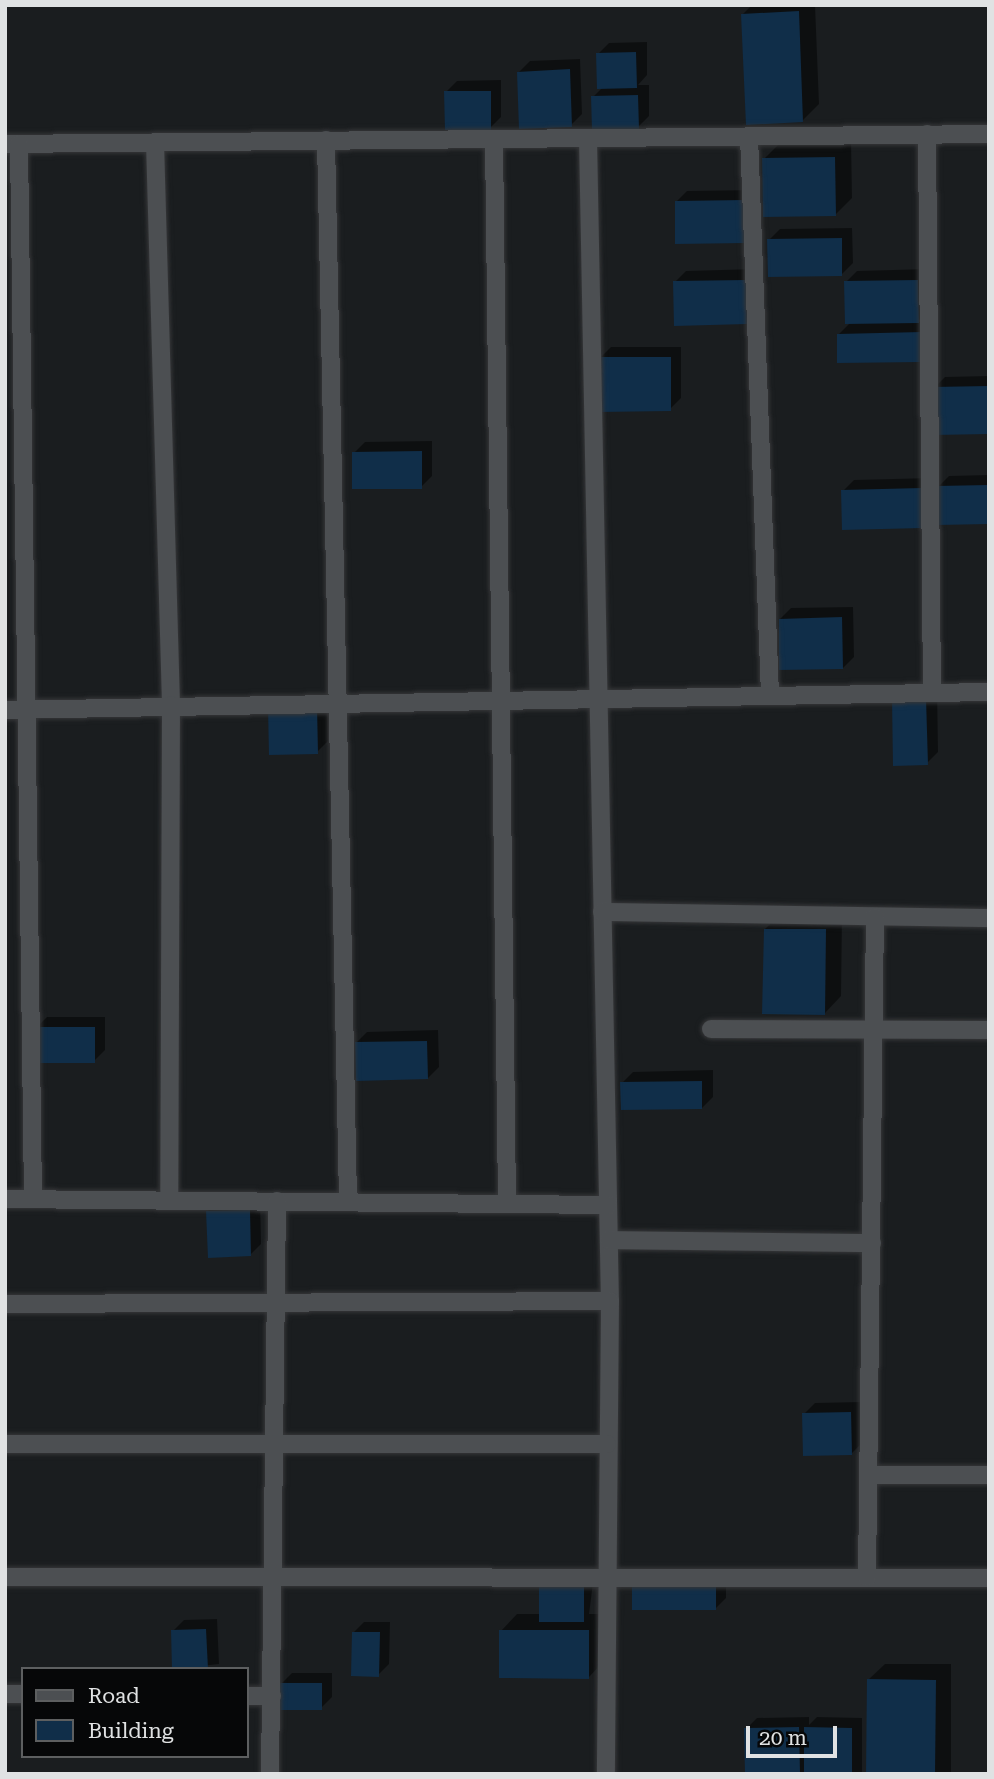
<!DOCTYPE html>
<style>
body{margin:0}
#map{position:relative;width:994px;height:1779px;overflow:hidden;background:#1a1d1f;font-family:"Roboto Serif",serif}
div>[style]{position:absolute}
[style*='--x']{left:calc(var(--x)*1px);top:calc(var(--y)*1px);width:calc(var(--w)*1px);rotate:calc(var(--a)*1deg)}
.shadow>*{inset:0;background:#0007}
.building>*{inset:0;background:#102e49}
.roads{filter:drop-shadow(0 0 2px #363739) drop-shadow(0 0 2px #363739)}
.street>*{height:18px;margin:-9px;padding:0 9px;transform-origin:9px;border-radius:9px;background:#4c4f52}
span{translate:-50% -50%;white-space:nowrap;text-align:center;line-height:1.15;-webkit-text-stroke:5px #060708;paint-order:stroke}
.frame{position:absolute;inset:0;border:7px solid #e0e2e3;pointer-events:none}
.legend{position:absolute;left:21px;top:1667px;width:228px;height:91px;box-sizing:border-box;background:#060708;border:2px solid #5d5f60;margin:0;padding:9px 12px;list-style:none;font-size:21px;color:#e0e2e3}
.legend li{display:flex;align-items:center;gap:14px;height:35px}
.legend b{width:35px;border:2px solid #5d5f60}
.scale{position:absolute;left:746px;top:1726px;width:91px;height:32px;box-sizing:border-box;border:4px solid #e0e2e3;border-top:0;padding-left:9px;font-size:21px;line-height:24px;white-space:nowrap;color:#e0e2e3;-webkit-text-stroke:5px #060708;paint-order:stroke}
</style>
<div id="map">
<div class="shadow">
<div style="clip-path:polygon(752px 5px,815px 5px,819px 104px,802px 121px,743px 14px)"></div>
<div style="clip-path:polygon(647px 42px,647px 75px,638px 85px,649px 85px,649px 116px,638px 127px,593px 97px,603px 87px,598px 54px,609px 43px)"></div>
<div style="clip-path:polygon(580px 59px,582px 114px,571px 125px,519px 72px,530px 61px)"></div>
<div style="clip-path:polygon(501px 80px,501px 117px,490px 128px,446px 92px,457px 81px)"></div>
<div style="clip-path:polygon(851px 141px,852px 198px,836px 214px,764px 159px,780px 143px)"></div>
<div style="clip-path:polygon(756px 190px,757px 230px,676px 202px,687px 191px)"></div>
<div style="clip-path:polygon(852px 228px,853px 263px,842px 274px,769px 240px,780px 229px)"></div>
<div style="clip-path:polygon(757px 269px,757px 312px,746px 323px,675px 282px,686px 271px)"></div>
<div style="clip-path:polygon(929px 269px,929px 310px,917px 322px,932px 322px,933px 349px,838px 335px,851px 322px,846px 282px,857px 271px)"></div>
<div style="clip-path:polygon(611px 347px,681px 347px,681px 398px,670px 409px,600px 358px)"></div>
<div style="clip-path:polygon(989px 376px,989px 432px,934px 388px,945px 377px)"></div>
<div style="clip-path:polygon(432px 441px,432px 476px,421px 487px,354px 453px,365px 442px)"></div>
<div style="clip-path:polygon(989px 475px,989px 522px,938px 487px,949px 476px)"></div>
<div style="clip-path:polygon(932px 478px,922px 527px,843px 491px,854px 480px)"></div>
<div style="clip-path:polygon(853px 607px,854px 657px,843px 668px,780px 619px,791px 608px)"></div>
<div style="clip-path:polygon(937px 688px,938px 752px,927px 763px,894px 699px)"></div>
<div style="clip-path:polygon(327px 696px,328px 741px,317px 752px,271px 753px)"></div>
<div style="clip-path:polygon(782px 913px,842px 914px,841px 996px,825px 1013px,765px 929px)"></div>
<div style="clip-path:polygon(47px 1017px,105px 1017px,105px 1050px,94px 1061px,36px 1028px)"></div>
<div style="clip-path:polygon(438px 1030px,439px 1067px,428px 1078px,356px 1043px,367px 1032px)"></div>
<div style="clip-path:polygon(713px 1070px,713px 1097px,702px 1108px,622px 1083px,633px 1072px)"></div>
<div style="clip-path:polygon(260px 1199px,261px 1244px,250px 1255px,208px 1211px,219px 1200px)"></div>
<div style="clip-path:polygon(861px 1402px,862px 1443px,851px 1454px,804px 1414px,815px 1403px)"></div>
<div style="clip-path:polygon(726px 1571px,726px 1598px,715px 1609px,633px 1608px)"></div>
<div style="clip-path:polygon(594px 1575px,589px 1614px,605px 1614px,605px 1660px,589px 1677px,501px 1631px,517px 1614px,541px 1614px)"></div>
<div style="clip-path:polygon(217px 1619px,219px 1664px,174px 1669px,173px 1631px,184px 1620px)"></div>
<div style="clip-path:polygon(364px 1622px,390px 1622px,389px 1664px,378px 1675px,353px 1633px)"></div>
<div style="clip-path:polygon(885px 1664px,951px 1664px,951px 1774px,868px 1774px,868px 1680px)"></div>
<div style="clip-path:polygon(292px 1673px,332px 1673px,332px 1697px,321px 1708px,281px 1684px)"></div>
<div style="clip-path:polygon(809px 1717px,809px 1725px,817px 1717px,862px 1718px,862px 1774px,746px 1774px,746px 1729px,757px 1718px)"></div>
</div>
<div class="building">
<div style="clip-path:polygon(799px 11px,803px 122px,746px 125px,741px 14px)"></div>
<div style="clip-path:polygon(636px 52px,637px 88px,597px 89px,596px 53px)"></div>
<div style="clip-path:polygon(570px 69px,572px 127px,519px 129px,517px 72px)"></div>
<div style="clip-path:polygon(444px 91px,491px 91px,491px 130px,445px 130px)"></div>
<div style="clip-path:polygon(638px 95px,639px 129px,592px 130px,591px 96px)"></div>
<div style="clip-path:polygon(835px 157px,836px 216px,763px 217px,762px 158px)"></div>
<div style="clip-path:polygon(745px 200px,746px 243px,675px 244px,675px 201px)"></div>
<div style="clip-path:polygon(842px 238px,842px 276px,768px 277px,767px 239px)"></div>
<div style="clip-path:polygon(746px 280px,747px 324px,674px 326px,673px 281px)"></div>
<div style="clip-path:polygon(918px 280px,919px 323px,845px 324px,844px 281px)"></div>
<div style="clip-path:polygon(922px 332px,922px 362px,837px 363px,837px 334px)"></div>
<div style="clip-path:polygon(598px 357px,671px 357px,671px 411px,598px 412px)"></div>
<div style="clip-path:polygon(989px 386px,989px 434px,933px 435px,932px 387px)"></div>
<div style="clip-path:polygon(422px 451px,422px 489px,352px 489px,352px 452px)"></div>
<div style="clip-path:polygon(989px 485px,989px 524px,937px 525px,936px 486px)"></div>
<div style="clip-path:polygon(922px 488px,923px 528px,842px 530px,841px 490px)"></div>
<div style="clip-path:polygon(842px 617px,843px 669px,779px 670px,779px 619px)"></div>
<div style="clip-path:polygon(926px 698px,928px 765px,893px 766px,892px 699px)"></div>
<div style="clip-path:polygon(317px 706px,318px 754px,269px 755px,268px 707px)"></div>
<div style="clip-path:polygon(764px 929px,826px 929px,825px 1015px,762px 1014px)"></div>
<div style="clip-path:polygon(35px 1027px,95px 1027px,95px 1063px,34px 1063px)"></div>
<div style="clip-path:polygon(427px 1041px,428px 1079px,356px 1081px,355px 1042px)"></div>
<div style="clip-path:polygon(702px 1081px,702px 1109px,621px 1110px,620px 1082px)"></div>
<div style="clip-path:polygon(250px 1210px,251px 1256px,208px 1258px,206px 1211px)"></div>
<div style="clip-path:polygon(851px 1412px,852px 1455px,803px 1456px,802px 1413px)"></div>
<div style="clip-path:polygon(632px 1581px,716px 1582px,716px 1610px,632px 1610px)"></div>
<div style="clip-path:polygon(539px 1585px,584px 1585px,584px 1622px,539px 1622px)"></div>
<div style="clip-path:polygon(206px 1629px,208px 1669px,172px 1669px,171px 1630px)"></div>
<div style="clip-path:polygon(499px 1630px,589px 1630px,589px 1679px,499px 1678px)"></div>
<div style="clip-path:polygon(352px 1632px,380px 1632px,379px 1677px,351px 1676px)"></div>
<div style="clip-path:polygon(867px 1679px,936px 1680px,935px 1774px,866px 1774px)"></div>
<div style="clip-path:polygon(280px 1683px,322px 1683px,322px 1710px,280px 1710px)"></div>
<div style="clip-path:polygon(799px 1727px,800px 1774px,745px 1774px,744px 1728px)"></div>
<div style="clip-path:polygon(804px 1727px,852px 1728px,852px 1774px,804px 1774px)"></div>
</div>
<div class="roads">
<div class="street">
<div style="--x:927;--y:134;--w:559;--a:89.49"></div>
<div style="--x:749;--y:136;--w:559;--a:87.85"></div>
<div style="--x:588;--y:138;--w:1163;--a:88.92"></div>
<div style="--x:610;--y:1301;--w:473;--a:90.5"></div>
<div style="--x:494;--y:139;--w:1065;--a:89.3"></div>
<div style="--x:326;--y:140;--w:1062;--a:88.81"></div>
<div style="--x:155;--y:142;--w:563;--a:88.37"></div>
<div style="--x:171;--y:705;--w:494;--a:90.2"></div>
<div style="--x:5;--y:144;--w:984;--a:-0.58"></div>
<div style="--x:19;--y:144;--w:1055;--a:89.24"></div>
<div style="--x:5;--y:710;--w:984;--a:-1.05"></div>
<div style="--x:602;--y:912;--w:387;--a:0.9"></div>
<div style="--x:711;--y:1029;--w:278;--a:0.2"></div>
<div style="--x:5;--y:1199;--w:603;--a:0.57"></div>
<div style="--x:609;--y:1240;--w:263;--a:0.7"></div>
<div style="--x:5;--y:1304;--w:605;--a:-0.28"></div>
<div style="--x:5;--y:1444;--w:602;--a:0"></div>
<div style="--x:868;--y:1475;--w:121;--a:0"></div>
<div style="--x:5;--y:1577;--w:984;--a:0.06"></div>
<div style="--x:867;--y:1577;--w:660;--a:-89.31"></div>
<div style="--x:5;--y:1694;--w:18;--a:0"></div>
<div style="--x:247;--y:1696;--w:25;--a:0"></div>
<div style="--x:270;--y:1774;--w:573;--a:-89.3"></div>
</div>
</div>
<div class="frame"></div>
<ul class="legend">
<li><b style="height:9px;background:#4c4f52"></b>Road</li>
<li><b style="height:19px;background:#102e49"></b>Building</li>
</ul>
<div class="scale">20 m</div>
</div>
